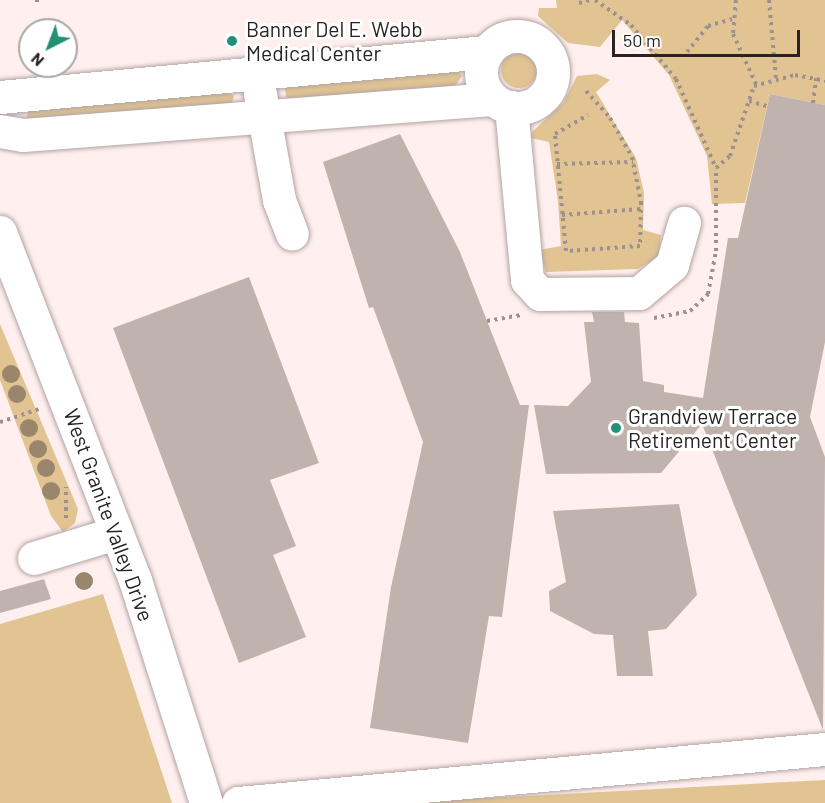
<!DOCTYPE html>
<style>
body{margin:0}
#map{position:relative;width:825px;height:803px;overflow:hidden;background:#ffefee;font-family:Barlow,sans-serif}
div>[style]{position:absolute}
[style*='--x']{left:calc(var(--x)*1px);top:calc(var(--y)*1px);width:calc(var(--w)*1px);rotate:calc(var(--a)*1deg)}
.green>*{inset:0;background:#e2c492}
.round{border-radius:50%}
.building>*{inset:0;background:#c0b3ad}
.path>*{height:4px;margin-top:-2px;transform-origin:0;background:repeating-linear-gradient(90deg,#9c9090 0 3px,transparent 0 7.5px)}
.roads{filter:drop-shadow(0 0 2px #b2a4a3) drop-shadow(0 0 2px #b2a4a3)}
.minor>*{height:33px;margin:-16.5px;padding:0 16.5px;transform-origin:16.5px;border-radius:16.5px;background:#fff}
.minor>.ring{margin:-16.5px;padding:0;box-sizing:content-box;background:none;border:33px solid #fff;border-radius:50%}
.trees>*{width:18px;height:18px;margin:-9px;border-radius:50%;background:#99866d}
.dots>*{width:16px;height:16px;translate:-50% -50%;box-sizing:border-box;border:3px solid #fff;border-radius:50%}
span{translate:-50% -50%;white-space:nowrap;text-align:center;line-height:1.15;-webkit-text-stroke:6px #fff;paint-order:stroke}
.poi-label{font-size:21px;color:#282222}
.left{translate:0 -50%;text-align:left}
.street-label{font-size:21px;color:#282222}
.north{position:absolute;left:18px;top:18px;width:60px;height:60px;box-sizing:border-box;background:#fff;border:2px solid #a9a7a7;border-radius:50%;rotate:222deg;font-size:16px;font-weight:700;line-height:24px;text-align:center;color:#282222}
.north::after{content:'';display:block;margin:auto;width:21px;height:27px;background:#209172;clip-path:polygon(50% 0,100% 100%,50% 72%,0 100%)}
.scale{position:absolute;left:612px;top:30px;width:188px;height:27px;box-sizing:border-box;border:3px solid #282222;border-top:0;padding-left:8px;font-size:18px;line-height:21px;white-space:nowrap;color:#282222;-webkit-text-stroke:4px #fff;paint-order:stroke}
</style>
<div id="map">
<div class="green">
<div style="clip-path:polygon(556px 0,825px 0,825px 105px,770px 94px,745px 203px,712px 204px,707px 156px,669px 75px,622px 20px,600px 47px,568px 43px,538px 16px,539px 8px,557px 8px)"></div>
<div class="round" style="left:501px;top:52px;width:36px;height:36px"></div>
<div style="clip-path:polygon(458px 70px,462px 76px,455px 86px,287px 100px,282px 75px)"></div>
<div style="clip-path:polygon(597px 74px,610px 80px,596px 92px,636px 158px,644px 193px,643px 230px,661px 235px,659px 256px,638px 269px,546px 272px,539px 250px,561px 246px,558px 201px,549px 142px,531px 138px,532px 132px,563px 103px,577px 76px)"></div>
<div style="clip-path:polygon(226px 89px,234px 96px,232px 103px,27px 119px,28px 107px)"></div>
<div style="clip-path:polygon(0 324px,78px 509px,75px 523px,63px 532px,51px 516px,0 380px)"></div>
<div style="clip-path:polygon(103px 594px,172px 803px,0 803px,0 624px)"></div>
<div style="clip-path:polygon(825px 780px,825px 803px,394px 803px)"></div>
</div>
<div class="building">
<div style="clip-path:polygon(770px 94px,825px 105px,825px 342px,810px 417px,825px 457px,823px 730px,702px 424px,661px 473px,546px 474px,534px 405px,568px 406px,591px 382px,584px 322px,594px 322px,592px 312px,624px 312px,625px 322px,639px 323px,643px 381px,664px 385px,664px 392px,703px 398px,728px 238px,738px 238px)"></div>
<div style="clip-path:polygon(400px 134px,460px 252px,520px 405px,529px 405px,502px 617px,489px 616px,468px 743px,370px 728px,391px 587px,423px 442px,373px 307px,369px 308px,323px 162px)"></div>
<div style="clip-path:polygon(249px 277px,319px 463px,270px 480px,296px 546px,273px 555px,306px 637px,239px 663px,113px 328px)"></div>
<div style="clip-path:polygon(679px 504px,697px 595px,666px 629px,648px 631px,653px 676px,617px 676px,613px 635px,594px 634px,550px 611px,549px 591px,566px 582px,553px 511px)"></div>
<div style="clip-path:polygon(44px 579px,51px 599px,0 613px,0 591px)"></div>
</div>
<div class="path">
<div style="--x:37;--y:0;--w:2;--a:90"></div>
<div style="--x:595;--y:0;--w:44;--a:34.8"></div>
<div style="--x:631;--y:25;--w:70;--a:50.2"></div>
<div style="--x:676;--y:79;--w:98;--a:65.8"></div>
<div style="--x:736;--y:0;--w:34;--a:95"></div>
<div style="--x:733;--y:34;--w:55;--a:65.3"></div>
<div style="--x:769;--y:0;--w:78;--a:84.9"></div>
<div style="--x:579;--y:3;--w:11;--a:-15"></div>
<div style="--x:687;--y:52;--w:33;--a:-51"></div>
<div style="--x:708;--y:26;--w:25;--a:-16"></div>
<div style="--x:586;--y:91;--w:36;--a:48"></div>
<div style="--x:610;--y:118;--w:45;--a:60.6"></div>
<div style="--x:632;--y:157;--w:46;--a:78.7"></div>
<div style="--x:641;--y:202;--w:44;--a:91.3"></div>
<div style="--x:640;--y:246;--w:74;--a:176.1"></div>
<div style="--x:566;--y:251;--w:118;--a:-95.4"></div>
<div style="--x:555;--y:134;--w:38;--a:-30"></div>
<div style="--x:749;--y:101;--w:19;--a:16"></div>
<div style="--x:813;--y:103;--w:25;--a:-83"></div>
<div style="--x:557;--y:164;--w:76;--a:-1.5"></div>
<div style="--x:562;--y:215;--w:79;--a:-4.3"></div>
<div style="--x:654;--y:318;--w:37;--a:-11"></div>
<div style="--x:690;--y:311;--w:25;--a:-43"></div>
<div style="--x:708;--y:294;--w:44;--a:-79.5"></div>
<div style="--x:716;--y:251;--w:83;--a:-90"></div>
<div style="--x:716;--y:168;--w:18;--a:-41"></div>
<div style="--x:730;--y:156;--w:74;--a:-71.1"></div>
<div style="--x:754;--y:86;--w:42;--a:-15"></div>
<div style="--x:795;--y:75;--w:31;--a:11"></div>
<div style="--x:487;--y:321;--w:35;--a:-10"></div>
<div style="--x:0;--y:422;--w:41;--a:-18.4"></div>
<div style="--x:66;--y:518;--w:31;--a:-90"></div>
</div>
<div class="roads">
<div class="minor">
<div class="ring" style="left:481px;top:36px;width:39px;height:39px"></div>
<div style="--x:260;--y:94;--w:108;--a:79.8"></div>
<div style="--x:279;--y:200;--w:36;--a:69"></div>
<div style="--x:0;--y:97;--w:489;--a:-5.3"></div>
<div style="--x:511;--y:107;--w:174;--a:84.7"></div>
<div style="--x:527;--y:280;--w:19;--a:47"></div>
<div style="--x:540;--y:294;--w:99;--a:-0.6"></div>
<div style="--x:639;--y:293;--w:43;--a:-40.3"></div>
<div style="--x:672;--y:265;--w:44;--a:-74.1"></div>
<div style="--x:0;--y:131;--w:23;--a:10"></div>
<div style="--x:23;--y:135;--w:470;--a:-4.4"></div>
<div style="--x:0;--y:232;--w:373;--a:68.8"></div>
<div style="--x:135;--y:580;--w:234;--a:72.3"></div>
<div style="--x:34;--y:558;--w:86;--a:-17"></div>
<div style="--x:238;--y:803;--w:589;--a:-5.26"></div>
</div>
</div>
<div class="trees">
<div style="left:11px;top:374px"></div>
<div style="left:17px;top:394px"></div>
<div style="left:29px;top:428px"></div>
<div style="left:38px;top:449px"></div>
<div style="left:46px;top:468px"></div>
<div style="left:51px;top:491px"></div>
<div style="left:84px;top:581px"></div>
</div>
<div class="dots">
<div style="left:232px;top:41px;background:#209172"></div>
<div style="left:616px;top:428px;background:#209172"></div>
</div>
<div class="poi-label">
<span class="left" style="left:246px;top:41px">Banner Del E. Webb<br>Medical Center</span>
<span class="left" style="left:628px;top:428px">Grandview Terrace<br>Retirement Center</span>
</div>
<div class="street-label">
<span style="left:109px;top:515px;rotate:70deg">West Granite Valley Drive</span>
</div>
<div class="north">N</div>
<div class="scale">50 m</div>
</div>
